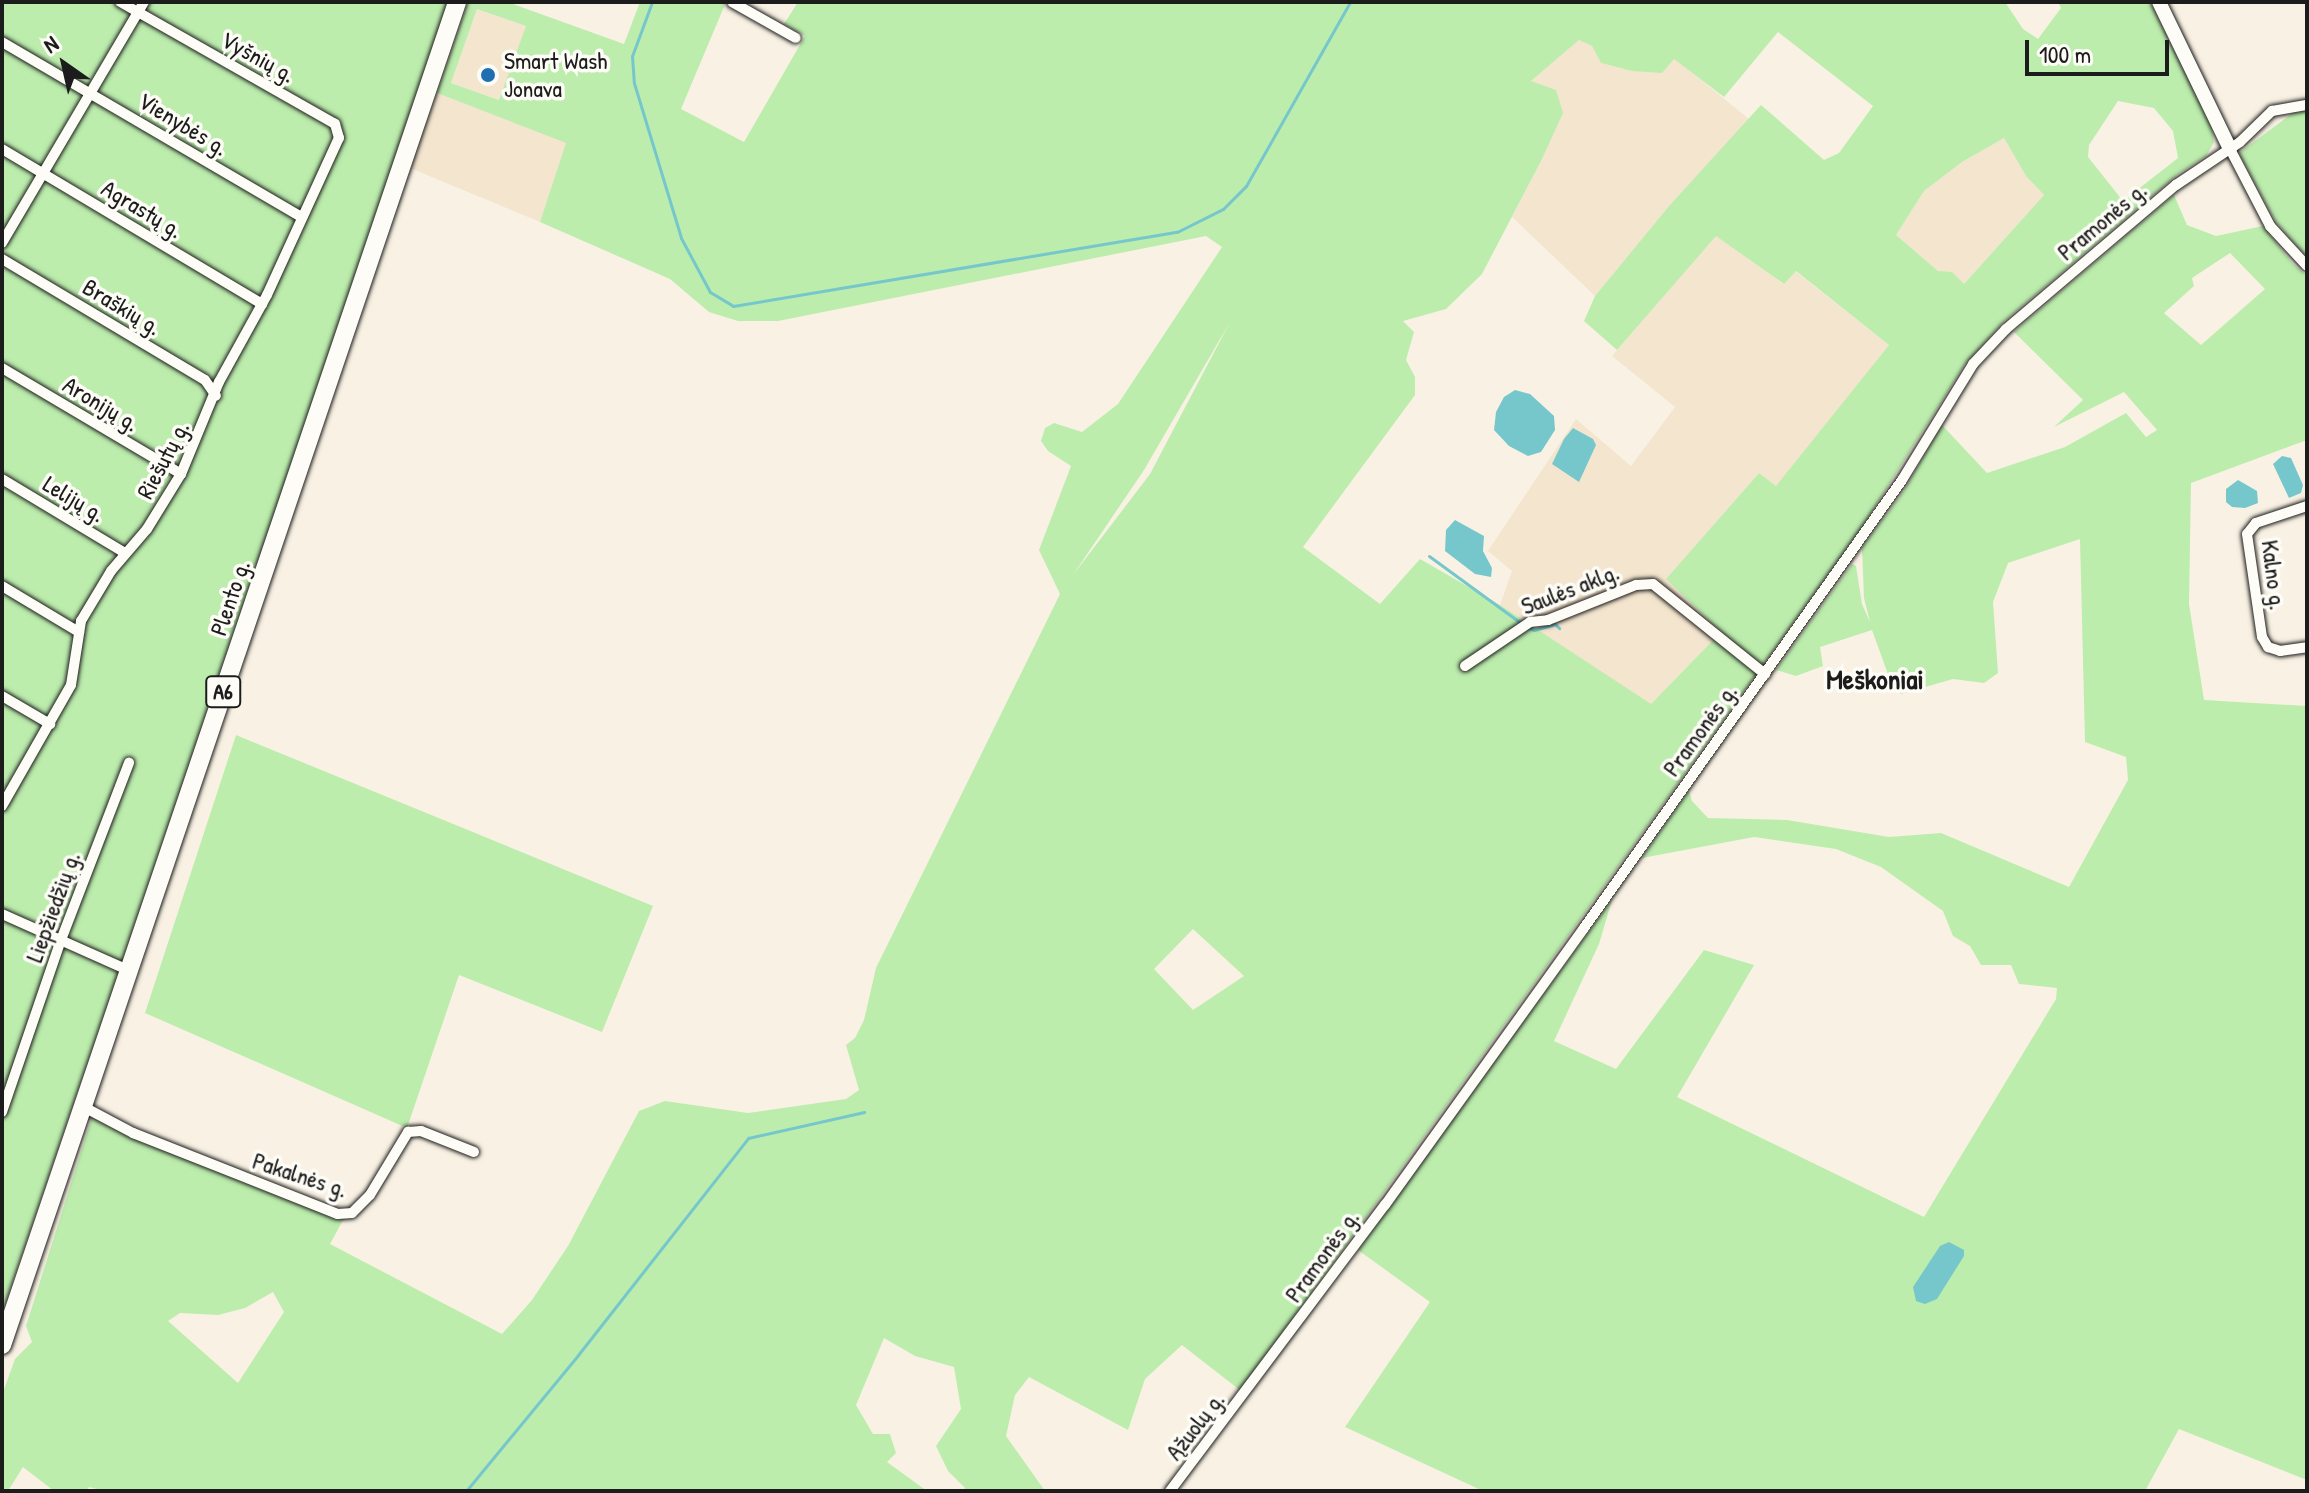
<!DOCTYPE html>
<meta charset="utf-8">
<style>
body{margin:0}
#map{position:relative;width:2309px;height:1493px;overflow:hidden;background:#f9f2e4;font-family:"Patrick Hand",sans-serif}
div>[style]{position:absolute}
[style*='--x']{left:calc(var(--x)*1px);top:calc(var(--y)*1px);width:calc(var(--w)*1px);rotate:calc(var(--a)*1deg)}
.built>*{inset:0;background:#f4e5ce}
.green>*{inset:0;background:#bcedad}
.water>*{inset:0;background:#76c7cc}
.stream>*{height:3px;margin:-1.5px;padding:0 1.5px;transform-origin:1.5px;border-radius:1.5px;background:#76c7cc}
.roads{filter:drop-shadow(0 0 2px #1c1c1c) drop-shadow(0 0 2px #1c1c1c)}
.street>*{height:10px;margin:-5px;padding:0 5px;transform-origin:5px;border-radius:5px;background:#fdfcf7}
.secondary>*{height:14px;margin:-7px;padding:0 7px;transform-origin:7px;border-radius:7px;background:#fdfcf7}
.highway>*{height:18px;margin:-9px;padding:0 9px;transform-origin:9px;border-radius:9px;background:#fdfcf7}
.dots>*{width:22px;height:22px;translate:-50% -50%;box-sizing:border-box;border:4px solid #fdfcf7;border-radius:50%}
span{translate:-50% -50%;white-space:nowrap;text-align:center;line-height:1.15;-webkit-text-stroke:7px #fdfcf7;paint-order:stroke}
.shield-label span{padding:2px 6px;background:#fdfcf7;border:2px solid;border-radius:6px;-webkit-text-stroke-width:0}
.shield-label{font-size:22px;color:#1c1c1c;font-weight:700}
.street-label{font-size:24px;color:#1c1c1c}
.poi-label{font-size:24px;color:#1c1c1c}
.left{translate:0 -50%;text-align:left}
.quarter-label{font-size:28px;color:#1c1c1c;font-weight:700}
.frame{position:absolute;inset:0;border:4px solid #1c1c1c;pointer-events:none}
.north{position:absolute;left:24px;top:24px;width:80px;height:80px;-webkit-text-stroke:6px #fdfcf7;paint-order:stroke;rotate:326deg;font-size:22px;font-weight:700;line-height:32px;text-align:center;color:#1c1c1c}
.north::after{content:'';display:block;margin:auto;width:28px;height:36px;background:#1c1c1c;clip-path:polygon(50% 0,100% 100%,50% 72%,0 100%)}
.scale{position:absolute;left:2025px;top:40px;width:144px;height:36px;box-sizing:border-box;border:4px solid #1c1c1c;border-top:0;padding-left:10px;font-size:24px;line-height:28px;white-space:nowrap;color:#1c1c1c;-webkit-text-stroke:6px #fdfcf7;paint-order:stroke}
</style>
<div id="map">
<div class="built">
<div style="clip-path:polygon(477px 9px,526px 26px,500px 100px,451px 83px)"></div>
<div style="clip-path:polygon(1579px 40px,1592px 46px,1601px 63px,1632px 71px,1674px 58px,1749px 119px,1669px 206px,1595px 296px,1512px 217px,1540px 163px,1530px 82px)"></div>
<div style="clip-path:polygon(437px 93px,567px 143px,540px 222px,410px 168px)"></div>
<div style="clip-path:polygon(2004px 138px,2026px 176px,2044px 195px,1964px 284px,1938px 271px,1896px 235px,1924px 191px,1962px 162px)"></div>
<div style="clip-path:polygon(1716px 235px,1783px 284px,1795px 271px,1889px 345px,1776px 487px,1759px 473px,1666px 579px,1721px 632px,1650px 705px,1500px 605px,1512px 571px,1488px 551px,1576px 419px,1631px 466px,1675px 407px,1612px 356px)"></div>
</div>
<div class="green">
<div style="clip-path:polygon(2px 2px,450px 2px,2px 1313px)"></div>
<div style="clip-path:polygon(evenodd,468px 2px,507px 2px,624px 44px,640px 2px,726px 2px,681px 109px,744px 142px,805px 36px,784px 24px,798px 2px,2005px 2px,2023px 29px,2038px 39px,2061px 8px,2058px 2px,2150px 2px,2211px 125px,2214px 142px,2206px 156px,2178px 174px,2003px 322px,1965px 364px,1864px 524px,1241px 1391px,1182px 1345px,1145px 1379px,1128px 1430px,1029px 1377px,1015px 1395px,1006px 1436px,1045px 1491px,963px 1491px,965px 1488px,948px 1471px,936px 1446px,961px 1409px,954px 1367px,915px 1356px,884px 1338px,856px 1405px,873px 1434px,890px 1434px,896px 1453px,887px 1462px,927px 1491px,104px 1491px,89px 1487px,86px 1491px,54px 1491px,23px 1467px,8px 1491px,2px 1491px,2px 1395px,15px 1359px,32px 1342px,26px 1326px,92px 1117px,338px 1213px,352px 1213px,342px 1222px,330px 1244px,502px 1334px,532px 1300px,568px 1246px,639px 1111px,665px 1101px,748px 1113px,846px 1099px,859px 1090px,846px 1045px,855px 1038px,864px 1020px,876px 968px,1060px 594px,1039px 550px,1071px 466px,1048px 451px,1041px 441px,1045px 428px,1054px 423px,1082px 432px,1118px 404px,1222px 247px,1206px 236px,778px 321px,738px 321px,709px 312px,670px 279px,540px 222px,566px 143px,437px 93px,468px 2px,477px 9px,526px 26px,499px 100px,451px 83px,477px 9px,468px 2px,1778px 32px,1873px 106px,1839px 153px,1824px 160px,1761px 105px,1669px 206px,1595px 296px,1584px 321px,1617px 350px,1716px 236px,1784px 284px,1796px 271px,1889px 345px,1776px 486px,1759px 473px,1666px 579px,1721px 632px,1651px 704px,1500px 605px,1420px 559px,1380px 604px,1303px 547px,1415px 395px,1415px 377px,1406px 360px,1414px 332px,1403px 321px,1446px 309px,1482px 274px,1540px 163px,1563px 113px,1556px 90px,1531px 81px,1579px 40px,1592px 46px,1601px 63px,1632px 71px,1662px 73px,1674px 59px,1724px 97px,1778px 32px,468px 2px,2118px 101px,2154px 108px,2173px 131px,2178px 158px,2123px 201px,2088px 157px,2089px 145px,2118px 101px,468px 2px,2004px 138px,2026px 176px,2044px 195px,1964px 284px,1952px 272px,1938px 271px,1896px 235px,1924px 191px,1962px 162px,2004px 138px,468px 2px,1230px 322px,1150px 474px,1073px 575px,1144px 470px,1230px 322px,468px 2px,1193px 929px,1244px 976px,1193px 1010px,1154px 969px,1193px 929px,468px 2px,273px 1292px,284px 1312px,238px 1383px,168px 1321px,180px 1313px,218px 1315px,245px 1308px,273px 1292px)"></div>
<div style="clip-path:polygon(2307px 110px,2307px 257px,2276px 222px,2239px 153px,2294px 112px)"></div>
<div style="clip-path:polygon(evenodd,2174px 195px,2187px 225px,2216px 236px,2263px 226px,2292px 263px,2307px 276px,2307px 440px,2191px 483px,2189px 604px,2204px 700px,2307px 706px,2307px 1480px,2179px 1429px,2145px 1491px,1483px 1491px,1345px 1427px,1430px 1302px,1358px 1250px,1612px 900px,1599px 944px,1554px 1041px,1616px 1069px,1704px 950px,1754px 965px,1677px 1097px,1924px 1217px,2056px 999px,2057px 988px,2019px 984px,2011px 965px,1981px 965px,1970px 946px,1953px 936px,1943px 911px,1881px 867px,1836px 849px,1754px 837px,1642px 858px,1689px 791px,1692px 801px,1708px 818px,1787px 820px,1889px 837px,1941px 833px,2069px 887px,2128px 780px,2126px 757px,2085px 742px,2080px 539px,2008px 563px,1993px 602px,1998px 673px,1984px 683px,1953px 679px,1901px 694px,1893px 688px,1872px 630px,1820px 647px,1823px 666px,1796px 676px,1776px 670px,1852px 564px,1856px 566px,1862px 604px,1870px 622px,1864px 598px,1862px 548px,1903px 492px,1942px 425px,1987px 473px,2065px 447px,2126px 413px,2146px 437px,2157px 430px,2124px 392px,2054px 427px,2083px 400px,2014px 332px,2174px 195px,2230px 253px,2265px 289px,2201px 345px,2164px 313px,2194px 286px,2192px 278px,2230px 253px)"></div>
<div style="clip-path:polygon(236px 735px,653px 906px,602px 1032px,459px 975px,407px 1128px,145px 1013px)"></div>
</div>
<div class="water">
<div style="clip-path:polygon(1515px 390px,1530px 394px,1554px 416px,1555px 430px,1541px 452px,1528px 456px,1509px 446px,1494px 430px,1496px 412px,1504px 397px)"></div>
<div style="clip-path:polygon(1573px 428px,1593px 439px,1596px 445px,1579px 482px,1552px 464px,1564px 439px)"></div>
<div style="clip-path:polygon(2282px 456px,2291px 458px,2303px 485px,2301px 493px,2289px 498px,2273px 464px)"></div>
<div style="clip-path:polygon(2238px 480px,2257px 491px,2258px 503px,2245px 508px,2232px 507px,2226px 502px,2226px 489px)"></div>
<div style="clip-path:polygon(1455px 520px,1484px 536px,1483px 551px,1492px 568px,1491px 577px,1475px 574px,1445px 551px,1446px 530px)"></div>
<div style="clip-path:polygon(1949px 1242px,1964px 1250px,1964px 1256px,1937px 1299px,1925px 1304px,1916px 1301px,1913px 1287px,1940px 1246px)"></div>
</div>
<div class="stream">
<div style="--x:652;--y:2;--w:58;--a:110.3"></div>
<div style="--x:632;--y:56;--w:27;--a:86"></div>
<div style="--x:634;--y:83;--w:162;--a:73.1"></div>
<div style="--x:681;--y:238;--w:61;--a:61.8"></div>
<div style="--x:710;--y:292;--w:27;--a:31"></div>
<div style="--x:733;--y:306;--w:450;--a:-9.5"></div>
<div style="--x:1177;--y:232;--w:51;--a:-26.6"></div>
<div style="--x:1223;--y:209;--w:33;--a:-45"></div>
<div style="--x:1246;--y:186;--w:211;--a:-60.5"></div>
<div style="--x:1429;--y:556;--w:114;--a:36.1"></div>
<div style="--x:1528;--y:628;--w:6;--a:18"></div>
<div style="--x:1534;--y:630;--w:22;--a:-16"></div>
<div style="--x:1555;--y:624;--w:6;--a:45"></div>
<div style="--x:466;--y:1491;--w:176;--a:-50.5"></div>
<div style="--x:578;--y:1355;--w:276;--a:-51.9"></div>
<div style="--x:748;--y:1138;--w:119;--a:-12.6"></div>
</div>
<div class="roads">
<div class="street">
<div style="--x:732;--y:2;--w:73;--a:29.4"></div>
<div style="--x:2;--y:42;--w:346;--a:30.3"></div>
<div style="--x:2;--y:149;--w:303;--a:30.8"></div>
<div style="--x:2230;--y:149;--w:87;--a:62.5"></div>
<div style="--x:2270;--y:226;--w:54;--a:47.2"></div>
<div style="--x:2;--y:243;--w:280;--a:-59.5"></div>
<div style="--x:2;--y:259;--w:236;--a:30.8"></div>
<div style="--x:205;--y:380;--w:19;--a:55"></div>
<div style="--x:2;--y:368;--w:208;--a:30.6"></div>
<div style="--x:2;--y:479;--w:144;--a:31"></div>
<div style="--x:2307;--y:506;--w:54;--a:161.6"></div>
<div style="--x:2256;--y:523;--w:14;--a:129"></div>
<div style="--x:2247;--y:534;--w:104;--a:81.7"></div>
<div style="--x:2262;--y:637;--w:12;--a:59"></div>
<div style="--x:2268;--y:647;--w:13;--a:18"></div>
<div style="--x:2280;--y:651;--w:27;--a:-8"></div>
<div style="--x:2;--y:586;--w:90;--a:30.9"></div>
<div style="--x:1465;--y:666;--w:78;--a:-34.1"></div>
<div style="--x:1530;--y:622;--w:18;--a:-6"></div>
<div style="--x:1548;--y:620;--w:95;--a:-21.7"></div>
<div style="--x:1636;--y:585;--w:17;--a:-3"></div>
<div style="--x:1653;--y:584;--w:144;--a:38.8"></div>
<div style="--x:2;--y:696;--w:56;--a:30.3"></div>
<div style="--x:2;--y:806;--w:139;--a:-60.3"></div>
<div style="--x:71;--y:685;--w:65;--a:-81.1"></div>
<div style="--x:81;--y:621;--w:58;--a:-59"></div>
<div style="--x:111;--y:571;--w:55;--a:-49.4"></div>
<div style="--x:147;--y:529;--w:65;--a:-58.3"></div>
<div style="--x:181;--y:474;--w:100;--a:-67.6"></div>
<div style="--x:219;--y:382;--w:99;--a:-61.1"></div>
<div style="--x:267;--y:295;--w:173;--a:-65.4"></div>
<div style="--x:339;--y:138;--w:15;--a:-106"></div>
<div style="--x:335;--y:124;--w:247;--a:-150.4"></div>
<div style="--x:2;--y:914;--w:138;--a:24"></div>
<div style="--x:82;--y:1106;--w:58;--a:27.9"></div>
<div style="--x:133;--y:1133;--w:220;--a:21.6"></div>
<div style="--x:338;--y:1214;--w:14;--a:-4"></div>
<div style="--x:352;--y:1213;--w:25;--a:-45"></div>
<div style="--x:370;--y:1195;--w:74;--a:-58.9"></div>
<div style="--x:408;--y:1132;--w:13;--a:-4"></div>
<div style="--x:421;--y:1131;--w:57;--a:21.6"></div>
<div style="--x:2;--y:1112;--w:182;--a:-71.1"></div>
<div style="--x:61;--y:940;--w:190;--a:-69"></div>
<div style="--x:1170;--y:1491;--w:358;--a:-53.1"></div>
<div style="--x:1385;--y:1205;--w:341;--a:-54.3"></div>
<div style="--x:1584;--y:928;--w:549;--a:-54.63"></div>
<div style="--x:1902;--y:480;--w:136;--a:-58.5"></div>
<div style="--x:1973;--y:364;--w:48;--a:-46.7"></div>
<div style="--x:2006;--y:329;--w:223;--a:-40.3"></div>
<div style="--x:2176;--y:185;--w:77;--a:-33.9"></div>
<div style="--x:2240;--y:142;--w:45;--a:-44.1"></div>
<div style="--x:2272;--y:111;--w:36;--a:-10"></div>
</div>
<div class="secondary">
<div style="--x:2159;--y:2;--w:163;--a:64.2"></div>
</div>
<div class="highway">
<div style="--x:2;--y:1345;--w:1418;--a:-71.28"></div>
</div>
</div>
<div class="dots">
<div style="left:488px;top:75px;background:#1f6fb2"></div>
</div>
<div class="shield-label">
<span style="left:223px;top:692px">A6</span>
</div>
<div class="street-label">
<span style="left:258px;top:57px;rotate:29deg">Vyšnių g.</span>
<span style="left:183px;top:124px;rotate:31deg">Vienybės g.</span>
<span style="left:142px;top:209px;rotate:31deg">Agrastų g.</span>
<span style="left:2102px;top:221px;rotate:-40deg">Pramonės g.</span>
<span style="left:122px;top:307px;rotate:31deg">Braškių g.</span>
<span style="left:101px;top:404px;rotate:31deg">Aronijų g.</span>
<span style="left:163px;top:460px;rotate:-62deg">Riešutų g.</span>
<span style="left:74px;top:499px;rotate:31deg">Lelijų g.</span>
<span style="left:2274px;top:575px;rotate:83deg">Kalno g.</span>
<span style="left:1570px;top:589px;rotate:-21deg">Saulės aklg.</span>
<span style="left:230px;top:598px;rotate:-71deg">Plento g.</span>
<span style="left:1700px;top:730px;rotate:-54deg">Pramonės g.</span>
<span style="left:53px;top:907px;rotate:-70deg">Liepžiedžių g.</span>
<span style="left:300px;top:1175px;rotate:18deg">Pakalnės g.</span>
<span style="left:1322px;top:1256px;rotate:-54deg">Pramonės g.</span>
<span style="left:1195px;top:1426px;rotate:-52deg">Ąžuolų g.</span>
</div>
<div class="poi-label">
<span class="left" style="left:504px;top:75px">Smart Wash<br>Jonava</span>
</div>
<div class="quarter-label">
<span style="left:1875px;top:679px">Meškoniai</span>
</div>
<div class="frame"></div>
<div class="north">N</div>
<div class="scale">100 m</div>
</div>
